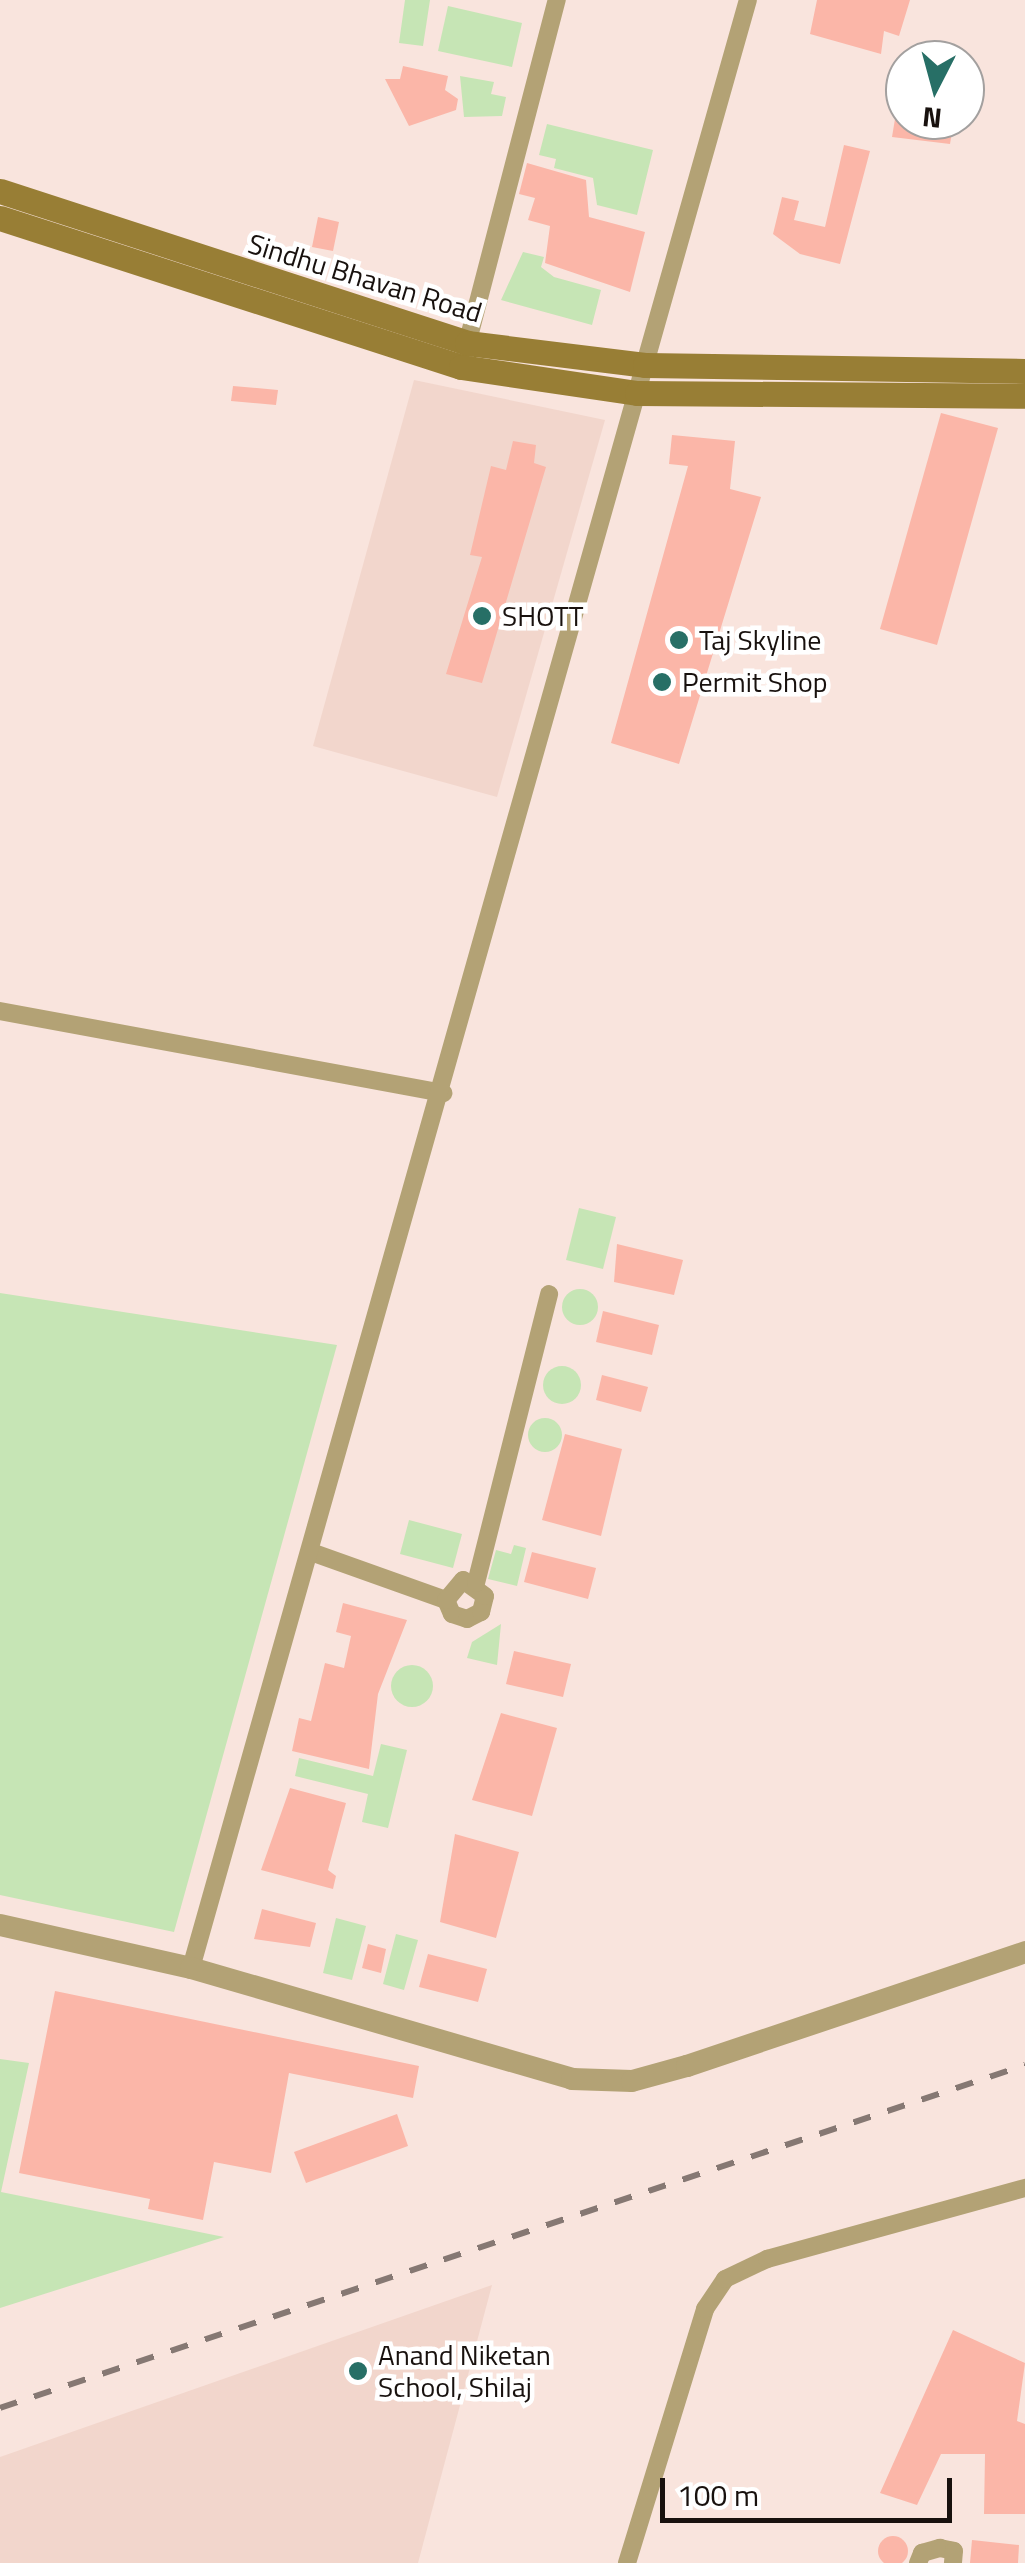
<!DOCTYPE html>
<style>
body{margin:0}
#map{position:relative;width:1025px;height:2563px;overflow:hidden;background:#f9e4dd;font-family:"Titillium Web",sans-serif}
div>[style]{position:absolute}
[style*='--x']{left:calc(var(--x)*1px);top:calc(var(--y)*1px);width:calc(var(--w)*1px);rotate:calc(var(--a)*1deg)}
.built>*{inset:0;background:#f2d6cc}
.green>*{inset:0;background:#c6e5b5}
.round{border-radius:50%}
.building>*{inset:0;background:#fbb6a8}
.minor>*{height:18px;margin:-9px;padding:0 9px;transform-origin:9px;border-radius:9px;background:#b3a275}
.tertiary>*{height:22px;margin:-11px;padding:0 11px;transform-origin:11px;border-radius:11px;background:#b3a275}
.secondary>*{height:25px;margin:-12.5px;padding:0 12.5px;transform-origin:12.5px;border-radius:12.5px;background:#987e35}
.rail>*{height:6px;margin-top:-3px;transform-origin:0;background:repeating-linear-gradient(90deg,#867873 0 18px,transparent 0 36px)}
.dots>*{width:28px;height:28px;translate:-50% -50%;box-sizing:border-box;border:5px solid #fff;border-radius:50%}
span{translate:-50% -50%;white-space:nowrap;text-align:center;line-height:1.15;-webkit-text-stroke:9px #fff;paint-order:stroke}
.street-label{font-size:28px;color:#18110e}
.poi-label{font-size:28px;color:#18110e}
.left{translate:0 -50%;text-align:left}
.north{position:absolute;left:885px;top:40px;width:100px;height:100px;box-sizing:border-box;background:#fff;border:2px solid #a3a09f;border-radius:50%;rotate:186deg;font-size:28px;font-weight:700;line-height:40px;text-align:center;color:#18110e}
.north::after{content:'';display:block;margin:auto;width:35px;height:45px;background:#276f66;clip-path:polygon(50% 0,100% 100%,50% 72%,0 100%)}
.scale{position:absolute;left:660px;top:2478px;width:292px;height:45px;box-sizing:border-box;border:5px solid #18110e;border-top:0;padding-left:12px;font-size:30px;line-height:35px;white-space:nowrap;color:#18110e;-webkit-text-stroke:8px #fff;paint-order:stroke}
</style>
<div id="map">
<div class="built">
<div style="clip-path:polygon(414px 380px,605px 420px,497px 797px,313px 746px)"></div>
<div style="clip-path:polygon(492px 2285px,418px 2563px,0 2563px,0 2457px)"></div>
</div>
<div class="green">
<div style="clip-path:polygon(405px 0,430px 0,423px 46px,399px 43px)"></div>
<div style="clip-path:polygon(448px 6px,522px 23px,512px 67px,438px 51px)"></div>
<div style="clip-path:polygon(460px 76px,494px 82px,491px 94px,506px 97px,502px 116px,464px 117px)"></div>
<div style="clip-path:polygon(547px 124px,653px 150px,637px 215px,597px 205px,593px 178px,554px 168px,556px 159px,539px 155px)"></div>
<div style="clip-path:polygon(523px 252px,544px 257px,541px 267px,554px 277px,601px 290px,592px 325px,501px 300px)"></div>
<div style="clip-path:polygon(579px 1208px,616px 1217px,603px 1269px,566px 1260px)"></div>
<div class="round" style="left:562px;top:1289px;width:36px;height:36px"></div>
<div style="clip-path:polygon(0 1293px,337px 1345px,174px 1932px,0 1895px)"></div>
<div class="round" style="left:543px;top:1366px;width:38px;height:38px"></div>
<div class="round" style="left:528px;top:1418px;width:34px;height:34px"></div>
<div style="clip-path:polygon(409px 1520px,462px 1534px,453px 1568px,400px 1554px)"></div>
<div style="clip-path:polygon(514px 1545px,526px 1548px,517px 1586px,488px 1579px,496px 1550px,511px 1554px)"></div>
<div style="clip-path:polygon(501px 1624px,497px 1665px,467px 1658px,472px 1642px)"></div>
<div class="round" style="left:391px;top:1665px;width:42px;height:42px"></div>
<div style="clip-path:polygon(381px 1744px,407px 1750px,388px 1828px,362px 1822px,368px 1794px,295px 1776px,299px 1758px,373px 1776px)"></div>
<div style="clip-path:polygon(336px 1918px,366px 1926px,352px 1980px,323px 1973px)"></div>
<div style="clip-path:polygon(396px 1934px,418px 1940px,404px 1990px,383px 1984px)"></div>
<div style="clip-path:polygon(0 2059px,29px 2063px,1px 2192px,224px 2237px,0 2308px)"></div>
</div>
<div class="building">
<div style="clip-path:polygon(817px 0,910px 0,899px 36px,884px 31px,881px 54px,810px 34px)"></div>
<div style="clip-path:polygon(403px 66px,448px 76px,445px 90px,458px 99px,456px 110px,409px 126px,385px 79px,400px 79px)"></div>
<div style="clip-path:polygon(895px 119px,953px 126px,950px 144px,892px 137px)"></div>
<div style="clip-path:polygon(844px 145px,870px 151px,840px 264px,800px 254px,773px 234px,782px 197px,799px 201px,794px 220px,825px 227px)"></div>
<div style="clip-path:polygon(527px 163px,586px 180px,589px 217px,645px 232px,630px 292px,545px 263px,550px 226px,528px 220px,535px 198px,519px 194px)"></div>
<div style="clip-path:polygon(318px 217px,339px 222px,333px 251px,312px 247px)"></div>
<div style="clip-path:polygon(233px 386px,278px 390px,276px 405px,231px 401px)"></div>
<div style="clip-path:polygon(941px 413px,998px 428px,937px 645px,880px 629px)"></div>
<div style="clip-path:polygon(672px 435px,735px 441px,730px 489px,761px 497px,679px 764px,611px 743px,688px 466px,669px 464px)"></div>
<div style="clip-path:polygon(513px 441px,536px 445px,534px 463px,546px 467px,482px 683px,446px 674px,482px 557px,470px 555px,491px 466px,506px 470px)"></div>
<div style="clip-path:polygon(617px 1244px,683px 1260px,674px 1295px,614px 1282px)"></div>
<div style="clip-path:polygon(603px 1311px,659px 1325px,652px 1355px,596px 1342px)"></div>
<div style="clip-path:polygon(602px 1375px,648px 1387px,641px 1412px,596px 1400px)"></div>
<div style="clip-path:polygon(565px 1434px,622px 1449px,601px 1536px,542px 1520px)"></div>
<div style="clip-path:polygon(532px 1552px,596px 1568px,588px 1599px,524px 1582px)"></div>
<div style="clip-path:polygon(343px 1603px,407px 1620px,378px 1694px,369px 1769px,292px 1751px,299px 1718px,311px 1721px,325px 1663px,344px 1668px,351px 1636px,336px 1632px)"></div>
<div style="clip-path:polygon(514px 1651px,571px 1664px,563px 1697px,506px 1684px)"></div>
<div style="clip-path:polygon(501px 1713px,557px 1728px,532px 1816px,472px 1800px)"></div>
<div style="clip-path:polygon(290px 1788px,346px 1803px,328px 1870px,336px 1876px,333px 1889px,261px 1870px)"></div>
<div style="clip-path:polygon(455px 1834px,519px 1852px,496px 1938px,440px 1922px)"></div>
<div style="clip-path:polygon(262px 1909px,316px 1923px,310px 1947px,254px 1939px)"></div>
<div style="clip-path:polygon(368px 1944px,386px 1949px,381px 1973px,362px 1968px)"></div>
<div style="clip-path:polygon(428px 1954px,487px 1969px,478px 2002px,419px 1987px)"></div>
<div style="clip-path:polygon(55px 1991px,419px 2066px,413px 2098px,289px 2073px,271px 2173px,214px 2162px,203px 2220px,148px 2209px,150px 2199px,19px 2173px)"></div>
<div style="clip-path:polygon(397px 2114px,408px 2146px,306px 2183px,294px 2152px)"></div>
<div style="clip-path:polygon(953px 2330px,1025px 2363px,1017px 2421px,1025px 2424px,1025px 2514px,984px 2514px,985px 2454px,941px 2454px,917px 2505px,880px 2493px)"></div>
<div class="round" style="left:878px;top:2536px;width:30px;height:30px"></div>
<div style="clip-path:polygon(972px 2540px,1019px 2545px,1018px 2563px,970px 2563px)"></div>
</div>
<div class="minor">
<div style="--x:465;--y:352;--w:364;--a:-75.4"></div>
<div style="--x:0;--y:1011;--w:451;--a:10.5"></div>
<div style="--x:311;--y:1552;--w:143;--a:19.6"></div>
<div style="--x:446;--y:1600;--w:15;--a:67"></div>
<div style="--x:452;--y:1614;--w:16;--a:18"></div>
<div style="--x:467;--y:1619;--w:16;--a:-27"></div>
<div style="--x:481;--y:1612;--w:16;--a:-76"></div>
<div style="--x:485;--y:1596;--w:27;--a:-144"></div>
<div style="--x:463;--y:1580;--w:26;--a:130"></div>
<div style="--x:476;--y:1583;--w:298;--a:-75.8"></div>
<div style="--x:191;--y:1968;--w:2045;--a:-74.2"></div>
<div style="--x:627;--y:2563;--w:266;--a:-72.9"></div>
<div style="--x:705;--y:2309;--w:36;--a:-56"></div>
<div style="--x:725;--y:2279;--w:47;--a:-25.5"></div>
<div style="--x:767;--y:2259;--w:268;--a:-15.4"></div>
<div style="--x:918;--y:2563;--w:11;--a:-68"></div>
<div style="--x:922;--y:2553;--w:19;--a:-16"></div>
<div style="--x:940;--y:2548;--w:14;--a:12"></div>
<div style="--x:954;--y:2551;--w:12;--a:95"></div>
</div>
<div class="tertiary">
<div style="--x:0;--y:1925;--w:196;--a:12.7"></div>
<div style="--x:191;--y:1968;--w:397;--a:16.2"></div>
<div style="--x:572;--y:2079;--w:60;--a:1.9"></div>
<div style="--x:632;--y:2081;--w:57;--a:-15.3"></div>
<div style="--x:687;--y:2066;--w:357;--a:-18.6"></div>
</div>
<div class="secondary">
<div style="--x:0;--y:191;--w:491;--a:18"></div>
<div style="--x:467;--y:343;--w:179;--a:7"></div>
<div style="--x:645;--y:365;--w:380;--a:0.9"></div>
<div style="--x:0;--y:218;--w:484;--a:17.9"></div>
<div style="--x:461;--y:367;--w:178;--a:8.4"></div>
<div style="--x:637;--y:393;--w:388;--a:0.4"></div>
</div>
<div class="rail">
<div style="--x:0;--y:2408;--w:1081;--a:-18.5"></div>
</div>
<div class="dots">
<div style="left:482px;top:616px;background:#276f66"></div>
<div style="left:679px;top:640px;background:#276f66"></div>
<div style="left:662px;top:682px;background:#276f66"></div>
<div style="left:358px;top:2371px;background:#276f66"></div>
</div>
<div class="street-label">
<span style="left:365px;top:278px;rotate:17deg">Sindhu Bhavan Road</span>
</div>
<div class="poi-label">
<span class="left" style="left:502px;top:616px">SHOTT</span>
<span class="left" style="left:699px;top:640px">Taj Skyline</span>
<span class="left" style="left:682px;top:682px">Permit Shop</span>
<span class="left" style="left:378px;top:2371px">Anand Niketan<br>School, Shilaj</span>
</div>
<div class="north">N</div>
<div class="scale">100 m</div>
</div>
